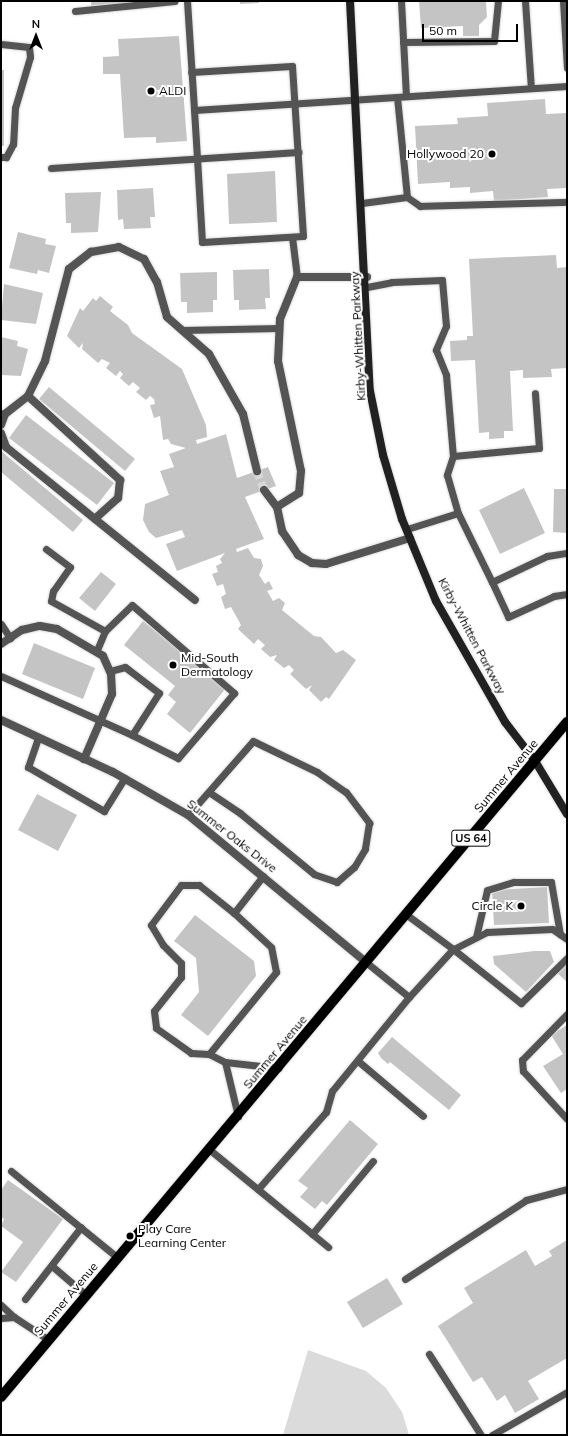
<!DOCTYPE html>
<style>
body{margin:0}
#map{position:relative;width:568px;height:1436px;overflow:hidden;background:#fff;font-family:Mulish,sans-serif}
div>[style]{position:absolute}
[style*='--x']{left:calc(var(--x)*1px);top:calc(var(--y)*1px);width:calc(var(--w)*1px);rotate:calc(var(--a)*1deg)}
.green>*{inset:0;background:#dbdbdb}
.building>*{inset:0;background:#c4c4c4}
.street-tunnel>*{height:8px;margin-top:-4px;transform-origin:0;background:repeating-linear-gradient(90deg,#d9d9d9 0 8px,transparent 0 12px)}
.roads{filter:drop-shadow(0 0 1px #dbdbdb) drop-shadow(0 0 1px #dbdbdb)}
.lane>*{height:7px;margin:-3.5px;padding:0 3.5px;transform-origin:3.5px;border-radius:3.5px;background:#545454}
.street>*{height:8px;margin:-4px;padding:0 4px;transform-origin:4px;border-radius:4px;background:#545454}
.secondary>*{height:8px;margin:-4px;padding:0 4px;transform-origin:4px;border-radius:4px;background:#212121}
.primary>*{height:10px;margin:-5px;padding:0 5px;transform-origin:5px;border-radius:5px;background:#000}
.dots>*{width:11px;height:11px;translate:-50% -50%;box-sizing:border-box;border:2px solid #fff;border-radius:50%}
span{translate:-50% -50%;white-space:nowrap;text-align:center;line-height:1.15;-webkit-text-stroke:4px #fff;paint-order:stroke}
.shield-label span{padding:1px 3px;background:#fff;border:1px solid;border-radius:3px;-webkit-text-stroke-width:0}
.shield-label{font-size:11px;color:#000;font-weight:700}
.poi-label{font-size:12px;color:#000}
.left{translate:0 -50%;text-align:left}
.right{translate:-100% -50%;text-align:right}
.street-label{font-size:12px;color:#000}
.frame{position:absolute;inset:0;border:2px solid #000;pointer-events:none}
.north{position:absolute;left:16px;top:16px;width:40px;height:40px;-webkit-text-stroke:3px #fff;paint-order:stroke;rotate:0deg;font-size:11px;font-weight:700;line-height:16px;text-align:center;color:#000}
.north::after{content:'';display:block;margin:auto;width:14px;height:18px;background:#000;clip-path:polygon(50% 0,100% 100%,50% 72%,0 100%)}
.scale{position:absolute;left:422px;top:24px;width:96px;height:18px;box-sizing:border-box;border:2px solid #000;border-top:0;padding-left:5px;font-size:12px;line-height:14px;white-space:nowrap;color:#000;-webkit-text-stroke:3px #fff;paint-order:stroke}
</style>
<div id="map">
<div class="green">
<div style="clip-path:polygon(308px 1350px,366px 1371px,386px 1388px,402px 1412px,409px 1435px,283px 1435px)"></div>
</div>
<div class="building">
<div style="clip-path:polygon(91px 1px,128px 1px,128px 3px,91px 6px)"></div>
<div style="clip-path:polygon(240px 1px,259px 1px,259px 3px,240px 4px)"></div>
<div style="clip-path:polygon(419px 1px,486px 1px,487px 17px,479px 25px,479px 36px,463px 36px,463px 26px,421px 28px)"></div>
<div style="clip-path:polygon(179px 36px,187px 141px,156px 143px,156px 137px,124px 138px,120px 74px,103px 74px,103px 57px,119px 56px,118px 39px)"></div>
<div style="clip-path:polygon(1px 70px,4px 70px,4px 146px,1px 146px)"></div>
<div style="clip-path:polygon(545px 99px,546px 114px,567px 113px,567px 188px,547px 189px,548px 197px,494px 201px,493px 191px,470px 193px,470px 187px,450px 188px,450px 182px,418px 184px,415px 126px,458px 124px,457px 118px,488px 116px,487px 103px)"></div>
<div style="clip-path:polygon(275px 171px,277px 222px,229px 224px,227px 174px)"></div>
<div style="clip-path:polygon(153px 188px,155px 217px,150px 217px,151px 228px,124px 229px,123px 219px,118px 220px,117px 190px)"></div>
<div style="clip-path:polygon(101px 192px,98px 232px,71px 233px,71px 223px,66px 223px,65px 193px)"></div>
<div style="clip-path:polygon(18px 232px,46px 239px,45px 244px,56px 246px,49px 273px,38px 270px,37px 274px,9px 268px)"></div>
<div style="clip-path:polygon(556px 255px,557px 268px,567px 267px,567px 368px,551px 369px,552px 377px,523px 378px,523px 370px,510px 371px,513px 431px,504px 431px,504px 438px,489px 439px,489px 432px,479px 433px,475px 360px,451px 361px,450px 341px,467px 340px,467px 336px,473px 336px,469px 259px)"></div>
<div style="clip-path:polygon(269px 269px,270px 298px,265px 298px,266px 309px,239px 310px,239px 300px,234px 300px,233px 270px)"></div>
<div style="clip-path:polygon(217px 272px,217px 300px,213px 300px,213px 312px,187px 313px,187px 302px,181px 302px,180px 273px)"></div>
<div style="clip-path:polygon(4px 284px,43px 293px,36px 324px,1px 320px)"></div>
<div style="clip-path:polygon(100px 296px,113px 307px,110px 311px,128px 325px,132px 333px,182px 369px,206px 425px,207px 437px,196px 440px,197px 444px,226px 434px,237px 478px,268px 467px,276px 486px,245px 497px,264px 539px,236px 549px,237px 552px,248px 548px,254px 558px,261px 559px,263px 566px,259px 575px,265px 584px,269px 581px,273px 589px,267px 591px,273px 601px,279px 598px,285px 603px,282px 610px,314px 636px,321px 637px,336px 653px,343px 650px,356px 660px,329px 699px,326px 697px,321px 702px,309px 690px,312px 685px,306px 689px,290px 674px,294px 670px,289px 665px,284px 668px,274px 660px,277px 655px,270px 657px,261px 649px,265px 645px,258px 639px,254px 644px,238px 629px,241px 625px,231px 607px,225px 609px,221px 597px,226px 594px,223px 584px,217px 586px,212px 574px,218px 572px,216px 566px,222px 563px,220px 559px,225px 553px,177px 571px,166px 544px,185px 537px,182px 530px,156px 538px,149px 532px,143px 520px,145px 504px,169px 495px,160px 471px,174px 467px,169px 454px,186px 448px,171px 444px,168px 439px,163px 440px,160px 416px,154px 418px,150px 405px,155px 404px,154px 399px,150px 396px,146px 400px,136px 392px,140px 388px,133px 382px,129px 386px,120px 378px,123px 374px,120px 371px,116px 376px,106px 368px,110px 363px,102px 359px,98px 363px,82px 349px,83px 343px,79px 348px,67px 336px,80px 308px,83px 311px,93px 298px,96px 301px)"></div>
<div style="clip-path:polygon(1px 337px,18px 341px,17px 346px,28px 349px,21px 376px,1px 375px)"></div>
<div style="clip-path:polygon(49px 387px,135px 459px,125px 471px,39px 399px)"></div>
<div style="clip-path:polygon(26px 415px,114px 483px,97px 505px,9px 438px)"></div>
<div style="clip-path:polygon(1px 451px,83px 520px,73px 532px,1px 472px)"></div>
<div style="clip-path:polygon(524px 488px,545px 533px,500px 554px,479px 510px)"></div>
<div style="clip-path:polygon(554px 489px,567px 489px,567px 533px,553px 532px)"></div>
<div style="clip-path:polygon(101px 572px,116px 584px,95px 611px,79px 598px)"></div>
<div style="clip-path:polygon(143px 621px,226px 688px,190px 733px,167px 714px,176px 702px,168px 695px,175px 686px,124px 645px)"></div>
<div style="clip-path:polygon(34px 643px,95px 668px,83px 699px,22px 674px)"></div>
<div style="clip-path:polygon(37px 794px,77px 815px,58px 851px,18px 830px)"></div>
<div style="clip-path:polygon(547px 887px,549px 923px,494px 925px,492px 890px)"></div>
<div style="clip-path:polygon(195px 915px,254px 961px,256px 976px,208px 1036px,181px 1015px,199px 992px,196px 958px,174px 941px)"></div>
<div style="clip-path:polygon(534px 951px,550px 951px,554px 962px,526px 992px,494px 964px,493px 956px)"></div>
<div style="clip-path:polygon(567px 960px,567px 982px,556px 972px)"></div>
<div style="clip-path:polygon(567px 1025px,567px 1089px,561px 1093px,543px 1066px,563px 1054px,551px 1035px)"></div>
<div style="clip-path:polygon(392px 1037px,461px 1095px,449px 1110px,390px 1062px,388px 1064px,381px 1058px,378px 1053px)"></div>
<div style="clip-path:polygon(350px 1120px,378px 1144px,327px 1205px,322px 1201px,315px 1209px,300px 1197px,308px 1188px,298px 1181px)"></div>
<div style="clip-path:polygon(8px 1180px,63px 1219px,16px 1282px,1px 1272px,23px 1242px,1px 1226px,4px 1219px,1px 1217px,1px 1190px)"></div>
<div style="clip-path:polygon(567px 1240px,567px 1358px,528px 1381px,539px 1399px,515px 1413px,505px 1395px,497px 1401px,482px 1377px,473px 1382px,438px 1326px,473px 1303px,464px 1288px,526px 1250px,535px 1266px,552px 1256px,549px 1251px)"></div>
<div style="clip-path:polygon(387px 1278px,403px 1304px,363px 1328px,347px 1302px)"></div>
</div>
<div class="street-tunnel">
<div style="--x:257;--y:471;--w:20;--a:70"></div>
</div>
<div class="roads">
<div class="lane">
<div style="--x:187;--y:1;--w:109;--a:86.3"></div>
<div style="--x:194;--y:110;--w:48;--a:86.4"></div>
<div style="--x:197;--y:158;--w:84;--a:86.6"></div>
<div style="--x:202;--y:242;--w:101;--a:-3.4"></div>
<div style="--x:303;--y:236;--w:170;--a:-93.7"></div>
<div style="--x:292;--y:66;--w:101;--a:176.6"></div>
<div style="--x:401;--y:1;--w:95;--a:87"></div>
<div style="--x:525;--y:1;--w:87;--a:86.1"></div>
<div style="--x:563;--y:1;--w:67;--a:86.6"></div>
<div style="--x:75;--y:11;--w:100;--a:-5.7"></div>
<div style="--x:403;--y:42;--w:91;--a:-0.6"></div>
<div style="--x:494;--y:41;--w:40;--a:-84.3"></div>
<div style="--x:1;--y:44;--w:28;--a:6"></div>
<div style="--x:29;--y:47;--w:10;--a:84"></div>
<div style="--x:30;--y:57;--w:53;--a:106.4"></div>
<div style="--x:15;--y:108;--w:36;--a:93"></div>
<div style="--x:13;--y:144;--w:15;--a:118"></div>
<div style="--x:6;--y:157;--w:5;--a:180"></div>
<div style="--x:397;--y:97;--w:100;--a:84.3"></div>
<div style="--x:194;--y:110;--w:374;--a:-3.7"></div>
<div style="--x:51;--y:168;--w:248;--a:-3.7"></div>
<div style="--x:362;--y:203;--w:45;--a:-7.6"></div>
<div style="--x:407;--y:197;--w:16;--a:35"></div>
<div style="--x:420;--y:206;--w:147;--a:-1.6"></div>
<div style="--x:292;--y:237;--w:40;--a:82.9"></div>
<div style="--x:367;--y:287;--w:25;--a:-11"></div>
<div style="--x:392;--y:282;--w:50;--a:-2.3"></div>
<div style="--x:442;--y:280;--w:46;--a:85"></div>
<div style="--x:446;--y:326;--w:26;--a:113"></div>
<div style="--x:436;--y:350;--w:27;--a:68"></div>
<div style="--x:446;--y:375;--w:81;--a:85.1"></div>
<div style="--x:453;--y:456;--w:20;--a:108"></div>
<div style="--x:447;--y:475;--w:40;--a:74"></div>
<div style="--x:182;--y:330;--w:97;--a:-1.2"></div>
<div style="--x:453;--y:456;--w:86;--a:-5.3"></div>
<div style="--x:539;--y:448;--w:55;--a:-94.2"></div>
<div style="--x:407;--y:529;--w:53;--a:-17.4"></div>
<div style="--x:458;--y:513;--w:77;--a:63.8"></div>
<div style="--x:492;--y:582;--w:61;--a:-25.3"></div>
<div style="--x:547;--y:556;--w:20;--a:-9"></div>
<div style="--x:46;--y:549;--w:30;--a:37"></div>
<div style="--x:70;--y:567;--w:29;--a:125"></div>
<div style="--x:53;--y:591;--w:10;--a:101"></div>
<div style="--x:51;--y:601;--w:62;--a:29.1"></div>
<div style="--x:105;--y:631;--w:21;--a:113"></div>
<div style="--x:492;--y:582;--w:38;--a:65"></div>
<div style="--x:508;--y:617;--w:51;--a:-24.5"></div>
<div style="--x:554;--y:596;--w:13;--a:-9"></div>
<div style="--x:1;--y:624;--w:17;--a:57"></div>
<div style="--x:105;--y:631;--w:37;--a:-44"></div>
<div style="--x:132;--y:605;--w:135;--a:40.8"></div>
<div style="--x:234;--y:693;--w:86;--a:130.7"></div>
<div style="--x:178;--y:758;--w:51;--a:-153.4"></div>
<div style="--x:1;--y:676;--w:144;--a:24.2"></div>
<div style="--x:132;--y:735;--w:50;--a:-57.3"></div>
<div style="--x:159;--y:693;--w:43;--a:-142.6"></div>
<div style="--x:125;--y:667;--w:16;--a:165"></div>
<div style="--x:38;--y:738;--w:31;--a:109"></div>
<div style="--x:28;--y:767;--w:88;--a:30.1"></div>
<div style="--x:104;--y:811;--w:39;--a:-58"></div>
<div style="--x:188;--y:815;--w:98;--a:-48.7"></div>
<div style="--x:253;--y:741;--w:71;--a:25.8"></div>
<div style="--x:317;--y:772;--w:35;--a:35"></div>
<div style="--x:346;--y:792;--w:39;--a:53"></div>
<div style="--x:369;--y:823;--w:26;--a:99"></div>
<div style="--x:365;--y:849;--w:21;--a:121"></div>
<div style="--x:354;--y:867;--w:23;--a:139"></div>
<div style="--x:337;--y:882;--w:24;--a:-161"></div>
<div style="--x:314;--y:874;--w:96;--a:-140.5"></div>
<div style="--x:240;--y:813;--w:37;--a:-146"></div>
<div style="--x:234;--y:913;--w:45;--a:-141.3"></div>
<div style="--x:199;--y:885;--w:18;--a:180"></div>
<div style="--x:181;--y:885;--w:50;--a:126.9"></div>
<div style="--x:151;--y:925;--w:23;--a:59"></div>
<div style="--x:163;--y:945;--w:25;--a:45"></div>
<div style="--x:181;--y:963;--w:14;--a:90"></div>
<div style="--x:181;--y:977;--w:43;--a:128.5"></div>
<div style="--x:154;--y:1011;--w:17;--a:83"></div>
<div style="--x:156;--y:1028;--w:43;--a:35.5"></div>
<div style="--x:191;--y:1053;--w:18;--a:3"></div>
<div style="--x:209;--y:1054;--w:106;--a:-50.7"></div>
<div style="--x:276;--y:972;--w:25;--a:-101"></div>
<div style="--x:271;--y:947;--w:50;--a:-137.4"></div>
<div style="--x:234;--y:913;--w:47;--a:-51.9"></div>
<div style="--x:476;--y:937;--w:48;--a:-76.8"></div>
<div style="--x:487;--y:890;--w:28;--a:-17"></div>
<div style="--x:514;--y:882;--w:37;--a:0"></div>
<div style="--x:551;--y:882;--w:53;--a:80.2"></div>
<div style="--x:567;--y:939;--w:18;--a:-146"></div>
<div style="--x:552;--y:929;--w:65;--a:177.4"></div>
<div style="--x:487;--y:932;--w:38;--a:153"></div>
<div style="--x:453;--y:949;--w:87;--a:38.5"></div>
<div style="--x:521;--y:1003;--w:64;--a:-44.4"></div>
<div style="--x:367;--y:963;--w:54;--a:39"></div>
<div style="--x:409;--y:997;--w:65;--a:-47.5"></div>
<div style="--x:453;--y:949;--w:57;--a:-143.5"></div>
<div style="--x:567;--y:1014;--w:64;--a:134.4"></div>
<div style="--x:522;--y:1060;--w:11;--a:85"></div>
<div style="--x:523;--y:1071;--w:65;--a:47.5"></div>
<div style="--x:209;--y:1054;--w:18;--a:27"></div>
<div style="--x:225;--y:1062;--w:56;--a:76.5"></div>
<div style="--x:358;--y:1061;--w:85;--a:40.2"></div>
<div style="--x:225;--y:1062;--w:54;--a:6.3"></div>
<div style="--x:210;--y:1150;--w:153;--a:39.4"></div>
<div style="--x:11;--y:1171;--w:138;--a:39.1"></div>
<div style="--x:258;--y:1189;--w:103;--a:-48.6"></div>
<div style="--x:326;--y:1112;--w:22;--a:-74"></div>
<div style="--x:332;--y:1091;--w:122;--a:-50.7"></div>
<div style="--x:312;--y:1234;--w:95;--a:-50.1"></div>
<div style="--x:52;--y:1266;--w:45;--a:40.5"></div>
<div style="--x:405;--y:1279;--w:145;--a:-33.1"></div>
<div style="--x:526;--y:1200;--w:42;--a:-15"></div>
<div style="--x:25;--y:1299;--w:91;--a:-52.1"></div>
<div style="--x:1;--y:1305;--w:18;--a:43"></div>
<div style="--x:1;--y:1318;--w:13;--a:-4"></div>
<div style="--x:14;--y:1317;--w:42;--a:33.3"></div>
<div style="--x:429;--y:1354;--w:96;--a:57.3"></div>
<div style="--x:492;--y:1435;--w:86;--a:-29.8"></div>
</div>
<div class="street">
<div style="--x:367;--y:277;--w:70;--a:180"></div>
<div style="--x:297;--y:277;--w:45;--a:112"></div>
<div style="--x:280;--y:319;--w:42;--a:92.7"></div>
<div style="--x:278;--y:361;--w:112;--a:78.2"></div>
<div style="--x:301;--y:471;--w:22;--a:95"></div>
<div style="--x:299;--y:493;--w:26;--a:148"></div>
<div style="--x:277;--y:507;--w:25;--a:78"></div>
<div style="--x:282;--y:531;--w:29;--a:56"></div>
<div style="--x:298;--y:555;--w:16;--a:30"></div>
<div style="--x:312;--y:563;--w:14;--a:4"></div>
<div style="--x:326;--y:564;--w:88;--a:-17.2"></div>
<div style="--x:28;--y:396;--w:125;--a:42.4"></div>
<div style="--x:120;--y:480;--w:18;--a:96"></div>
<div style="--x:118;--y:498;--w:31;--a:138"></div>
<div style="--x:1;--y:425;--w:12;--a:-70"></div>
<div style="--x:5;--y:414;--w:29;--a:-38"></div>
<div style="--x:28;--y:396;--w:39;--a:-64"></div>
<div style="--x:45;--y:361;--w:95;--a:-75.4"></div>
<div style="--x:69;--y:269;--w:28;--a:-38"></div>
<div style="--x:91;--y:252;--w:28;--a:-10"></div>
<div style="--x:119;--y:247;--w:28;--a:26"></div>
<div style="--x:144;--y:259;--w:26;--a:61"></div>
<div style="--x:157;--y:282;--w:36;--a:74"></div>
<div style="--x:167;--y:317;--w:56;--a:41.4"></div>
<div style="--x:209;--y:354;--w:69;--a:60.5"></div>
<div style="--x:243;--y:414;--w:59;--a:76.2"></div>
<div style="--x:1;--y:433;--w:15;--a:70"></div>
<div style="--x:6;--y:447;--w:243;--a:39"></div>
<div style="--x:264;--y:490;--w:21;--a:53"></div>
<div style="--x:1;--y:644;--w:25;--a:-34"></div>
<div style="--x:22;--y:630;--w:18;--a:-13"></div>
<div style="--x:40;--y:626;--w:17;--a:10"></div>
<div style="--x:57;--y:629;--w:53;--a:30.4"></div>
<div style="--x:103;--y:656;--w:20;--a:66"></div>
<div style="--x:111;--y:674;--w:20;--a:87"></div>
<div style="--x:112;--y:694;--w:71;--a:113.3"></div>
<div style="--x:1;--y:720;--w:123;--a:24.9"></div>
<div style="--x:113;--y:772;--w:86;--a:29.8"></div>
<div style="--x:188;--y:815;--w:232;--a:39.6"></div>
</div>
<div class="secondary">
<div style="--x:350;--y:1;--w:391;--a:87.1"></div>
<div style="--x:370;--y:391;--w:65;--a:78.5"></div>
<div style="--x:383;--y:455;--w:67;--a:73.5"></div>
<div style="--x:402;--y:519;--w:89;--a:67.5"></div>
<div style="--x:436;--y:601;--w:139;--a:60.3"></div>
<div style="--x:505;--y:722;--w:49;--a:52.4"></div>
<div style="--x:535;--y:761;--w:62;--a:58.9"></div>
</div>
<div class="primary">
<div style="--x:1;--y:1397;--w:881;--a:-50.02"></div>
</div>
</div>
<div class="dots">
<div style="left:151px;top:91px;background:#000"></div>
<div style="left:492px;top:154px;background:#000"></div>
<div style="left:173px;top:665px;background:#000"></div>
<div style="left:521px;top:906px;background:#000"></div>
<div style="left:130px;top:1236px;background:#000"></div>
</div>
<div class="shield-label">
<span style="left:471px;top:838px">US 64</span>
</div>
<div class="poi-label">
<span class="left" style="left:159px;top:91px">ALDI</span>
<span class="right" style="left:484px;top:154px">Hollywood 20</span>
<span class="left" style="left:181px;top:665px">Mid-South<br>Dermatology</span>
<span class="right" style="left:513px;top:906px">Circle K</span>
<span class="left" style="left:138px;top:1236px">Play Care<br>Learning Center</span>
</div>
<div class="street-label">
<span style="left:358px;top:336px;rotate:-93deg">Kirby-Whitten Parkway</span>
<span style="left:472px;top:636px;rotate:62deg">Kirby-Whitten Parkway</span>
<span style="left:506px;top:776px;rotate:-50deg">Summer Avenue</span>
<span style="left:232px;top:836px;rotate:38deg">Summer Oaks Drive</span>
<span style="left:275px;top:1052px;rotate:-50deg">Summer Avenue</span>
<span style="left:66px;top:1299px;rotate:-50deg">Summer Avenue</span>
</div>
<div class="frame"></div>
<div class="north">N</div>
<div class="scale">50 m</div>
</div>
